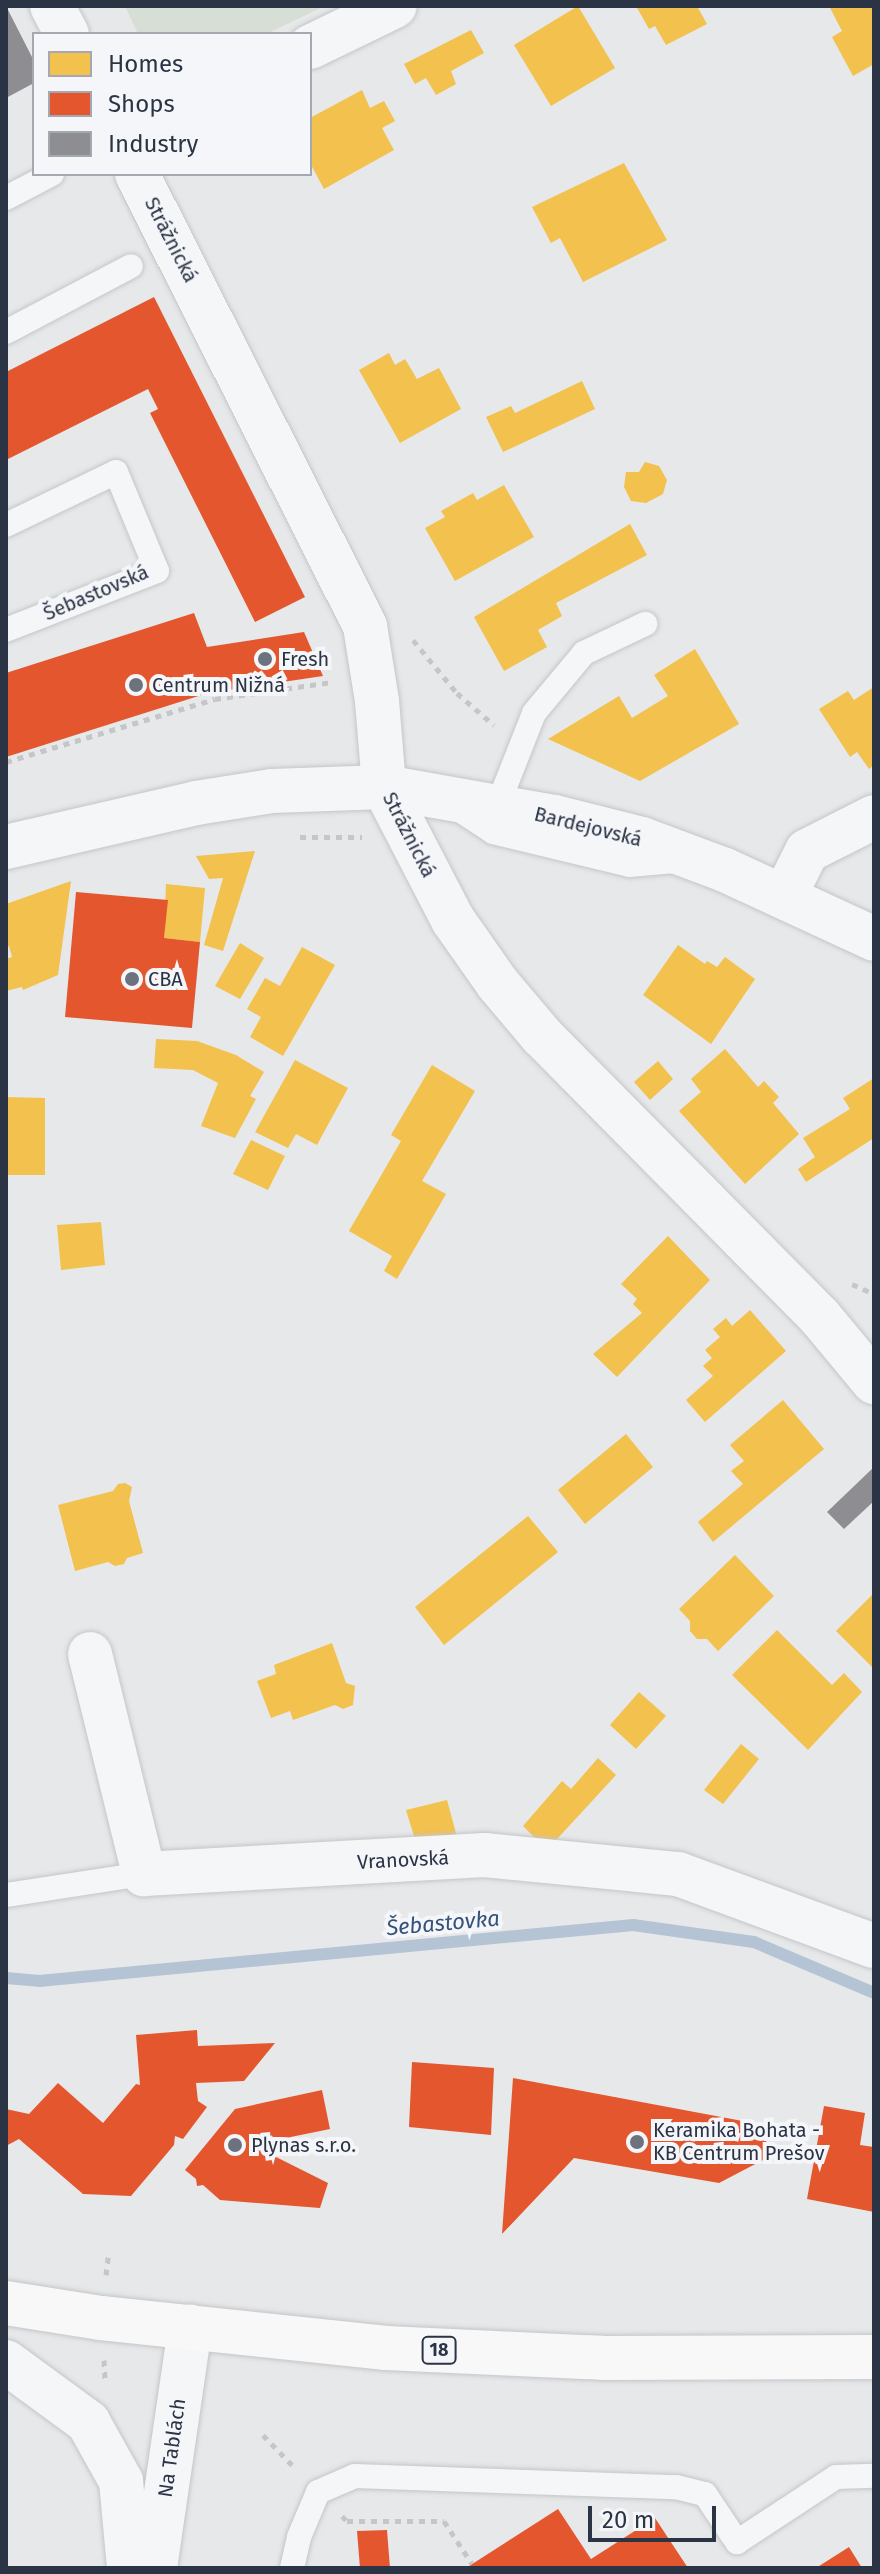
<!DOCTYPE html>
<meta charset="utf-8">
<style>
body{margin:0}
#map{position:relative;width:880px;height:2574px;overflow:hidden;background:#e6e8ea;font-family:"Fira Sans",sans-serif}
div>[style]{position:absolute}
[style*='--x']{left:calc(var(--x)*1px);top:calc(var(--y)*1px);width:calc(var(--w)*1px);rotate:calc(var(--a)*1deg)}
.green>*{inset:0;background:#d6ded6}
.homes>*{inset:0;background:#f2c14e}
.shops>*{inset:0;background:#e4572e}
.industry>*{inset:0;background:#8d8d92}
.stream>*{height:12px;margin:-6px;padding:0 6px;transform-origin:6px;border-radius:6px;background:#b4c4d5}
.path>*{height:5px;margin-top:-2.5px;transform-origin:0;background:repeating-linear-gradient(90deg,#c5c6ca 0 6px,transparent 0 12px)}
.roads{filter:drop-shadow(0 0 2px #c4c6c8) drop-shadow(0 0 2px #c4c6c8)}
.lane>*{height:24px;margin:-12px;padding:0 12px;transform-origin:12px;border-radius:12px;background:#f5f6f7}
.street>*{height:44px;margin:-22px;padding:0 22px;transform-origin:22px;border-radius:22px;background:#f5f6f7}
.primary>*{height:44px;margin:-22px;padding:0 22px;transform-origin:22px;border-radius:22px;background:#f8f8f8}
.dots>*{width:22px;height:22px;translate:-50% -50%;box-sizing:border-box;border:4px solid #f4f6f9;border-radius:50%}
span{translate:-50% -50%;white-space:nowrap;text-align:center;line-height:1.15;-webkit-text-stroke:8px #f4f6f9;paint-order:stroke}
.shield-label span{padding:2px 6px;background:#f4f6f9;border:2px solid;border-radius:6px;-webkit-text-stroke-width:0}
.shield-label{font-size:18px;color:#2b3445;font-weight:700}
.street-label{font-size:20px;color:#2b3445}
.poi-label{font-size:20px;color:#2b3445}
.left{translate:0 -50%;text-align:left}
.water-label{font-size:22px;color:#34527a;font-style:italic}
.frame{position:absolute;inset:0;border:8px solid #2b3445;pointer-events:none}
.legend{position:absolute;left:32px;top:32px;width:280px;height:144px;box-sizing:border-box;background:#f4f6f9;border:2px solid #a4a8b1;margin:0;padding:10px 14px;list-style:none;font-size:24px;color:#2b3445}
.legend li{display:flex;align-items:center;gap:16px;height:40px}
.legend b{width:40px;border:2px solid #a4a8b1}
.scale{position:absolute;left:588px;top:2506px;width:128px;height:36px;box-sizing:border-box;border:4px solid #2b3445;border-top:0;padding-left:10px;font-size:24px;line-height:28px;white-space:nowrap;color:#2b3445;-webkit-text-stroke:6px #f4f6f9;paint-order:stroke}
</style>
<div id="map">
<div class="green">
<div style="clip-path:polygon(125px 6px,325px 6px,266px 34px,138px 34px)"></div>
</div>
<div class="homes">
<div style="clip-path:polygon(578px 6px,615px 68px,551px 106px,514px 45px)"></div>
<div style="clip-path:polygon(636px 6px,697px 6px,707px 24px,666px 45px,655px 26px,649px 29px)"></div>
<div style="clip-path:polygon(829px 6px,874px 6px,874px 64px,853px 76px,832px 37px,842px 31px)"></div>
<div style="clip-path:polygon(471px 30px,484px 53px,451px 71px,456px 84px,436px 95px,426px 78px,415px 84px,404px 64px)"></div>
<div style="clip-path:polygon(362px 90px,370px 108px,384px 101px,395px 121px,382px 128px,394px 150px,324px 189px,310px 163px,310px 118px)"></div>
<div style="clip-path:polygon(624px 163px,667px 240px,583px 282px,560px 238px,551px 243px,532px 207px)"></div>
<div style="clip-path:polygon(389px 353px,395px 365px,405px 359px,417px 379px,439px 368px,461px 409px,400px 443px,359px 370px)"></div>
<div style="clip-path:polygon(582px 381px,595px 409px,503px 452px,486px 417px,511px 406px,515px 413px)"></div>
<div style="clip-path:polygon(645px 462px,659px 466px,667px 480px,663px 494px,646px 503px,631px 501px,624px 487px,626px 472px,639px 472px)"></div>
<div style="clip-path:polygon(504px 485px,534px 537px,455px 581px,425px 528px,445px 517px,441px 511px,473px 493px,477px 500px)"></div>
<div style="clip-path:polygon(630px 524px,647px 555px,556px 603px,562px 616px,538px 630px,547px 647px,504px 671px,474px 617px)"></div>
<div style="clip-path:polygon(695px 649px,739px 724px,640px 781px,548px 739px,619px 696px,632px 718px,668px 696px,654px 675px)"></div>
<div style="clip-path:polygon(874px 687px,874px 765px,869px 769px,857px 752px,850px 757px,819px 709px,848px 691px,854px 700px)"></div>
<div style="clip-path:polygon(255px 851px,223px 951px,204px 945px,223px 878px,209px 879px,196px 856px)"></div>
<div style="clip-path:polygon(71px 881px,58px 975px,23px 990px,22px 987px,6px 991px,6px 959px,12px 957px,9px 946px,6px 947px,6px 904px)"></div>
<div style="clip-path:polygon(166px 884px,205px 888px,200px 942px,164px 938px)"></div>
<div style="clip-path:polygon(240px 943px,264px 958px,240px 999px,215px 986px)"></div>
<div style="clip-path:polygon(678px 945px,705px 964px,707px 961px,717px 967px,725px 957px,755px 979px,711px 1044px,643px 995px)"></div>
<div style="clip-path:polygon(302px 947px,335px 965px,283px 1056px,250px 1037px,261px 1017px,247px 1009px,265px 978px,280px 986px)"></div>
<div style="clip-path:polygon(156px 1039px,197px 1041px,236px 1055px,264px 1072px,250px 1096px,256px 1099px,235px 1138px,201px 1126px,218px 1083px,193px 1070px,154px 1068px)"></div>
<div style="clip-path:polygon(725px 1049px,758px 1087px,764px 1081px,779px 1097px,773px 1103px,799px 1134px,745px 1184px,679px 1111px,701px 1092px,691px 1079px)"></div>
<div style="clip-path:polygon(295px 1060px,348px 1088px,317px 1145px,296px 1134px,288px 1148px,255px 1132px)"></div>
<div style="clip-path:polygon(658px 1061px,673px 1079px,650px 1100px,634px 1082px)"></div>
<div style="clip-path:polygon(432px 1065px,475px 1091px,422px 1181px,446px 1194px,397px 1279px,384px 1271px,392px 1256px,349px 1231px,401px 1141px,391px 1135px)"></div>
<div style="clip-path:polygon(874px 1078px,874px 1138px,806px 1182px,798px 1169px,815px 1157px,803px 1138px,850px 1109px,843px 1098px)"></div>
<div style="clip-path:polygon(6px 1097px,45px 1098px,45px 1175px,6px 1175px)"></div>
<div style="clip-path:polygon(251px 1140px,285px 1156px,268px 1190px,233px 1174px)"></div>
<div style="clip-path:polygon(101px 1222px,105px 1265px,61px 1270px,57px 1225px)"></div>
<div style="clip-path:polygon(668px 1236px,710px 1280px,617px 1377px,593px 1354px,642px 1313px,633px 1304px,637px 1299px,621px 1284px)"></div>
<div style="clip-path:polygon(750px 1310px,786px 1351px,705px 1422px,686px 1400px,713px 1376px,703px 1366px,712px 1358px,705px 1350px,720px 1337px,713px 1329px,726px 1318px,732px 1326px)"></div>
<div style="clip-path:polygon(783px 1400px,824px 1449px,713px 1542px,698px 1522px,743px 1484px,731px 1471px,744px 1461px,730px 1445px)"></div>
<div style="clip-path:polygon(626px 1434px,653px 1467px,585px 1524px,558px 1490px)"></div>
<div style="clip-path:polygon(125px 1483px,132px 1487px,129px 1501px,143px 1553px,127px 1558px,124px 1564px,115px 1566px,108px 1562px,75px 1571px,58px 1505px,113px 1491px,118px 1484px)"></div>
<div style="clip-path:polygon(528px 1516px,558px 1552px,444px 1645px,415px 1607px)"></div>
<div style="clip-path:polygon(735px 1555px,774px 1596px,718px 1651px,707px 1639px,697px 1639px,690px 1631px,690px 1621px,679px 1609px)"></div>
<div style="clip-path:polygon(874px 1593px,874px 1669px,836px 1631px)"></div>
<div style="clip-path:polygon(777px 1630px,832px 1685px,844px 1673px,862px 1692px,808px 1750px,732px 1675px)"></div>
<div style="clip-path:polygon(332px 1643px,346px 1683px,355px 1686px,353px 1705px,343px 1709px,335px 1705px,293px 1720px,290px 1711px,271px 1718px,257px 1681px,276px 1674px,274px 1665px)"></div>
<div style="clip-path:polygon(639px 1692px,666px 1716px,636px 1749px,610px 1725px)"></div>
<div style="clip-path:polygon(741px 1744px,759px 1759px,723px 1804px,704px 1790px)"></div>
<div style="clip-path:polygon(598px 1758px,616px 1775px,547px 1850px,523px 1826px,562px 1781px,571px 1789px)"></div>
<div style="clip-path:polygon(447px 1800px,457px 1837px,417px 1846px,406px 1810px)"></div>
</div>
<div class="shops">
<div style="clip-path:polygon(154px 297px,305px 597px,255px 622px,150px 413px,158px 409px,148px 389px,6px 460px,6px 372px)"></div>
<div style="clip-path:polygon(194px 613px,207px 647px,304px 632px,323px 676px,208px 693px,6px 757px,6px 673px)"></div>
<div style="clip-path:polygon(76px 892px,168px 900px,164px 938px,200px 942px,192px 1028px,65px 1017px)"></div>
<div style="clip-path:polygon(197px 2030px,198px 2046px,275px 2043px,244px 2081px,196px 2083px,198px 2101px,207px 2107px,183px 2139px,175px 2136px,174px 2145px,131px 2196px,83px 2194px,19px 2139px,6px 2146px,6px 2109px,29px 2114px,58px 2083px,103px 2123px,136px 2084px,140px 2085px,136px 2035px)"></div>
<div style="clip-path:polygon(412px 2062px,494px 2068px,491px 2135px,409px 2127px)"></div>
<div style="clip-path:polygon(513px 2078px,769px 2126px,763px 2160px,719px 2183px,574px 2158px,502px 2234px)"></div>
<div style="clip-path:polygon(322px 2090px,330px 2129px,276px 2140px,271px 2135px,260px 2149px,328px 2183px,320px 2208px,220px 2200px,203px 2185px,197px 2186px,196px 2179px,185px 2170px,235px 2109px)"></div>
<div style="clip-path:polygon(824px 2106px,865px 2113px,860px 2145px,874px 2147px,874px 2212px,807px 2199px)"></div>
<div style="clip-path:polygon(558px 2509px,591px 2559px,655px 2518px,688px 2568px,466px 2568px)"></div>
<div style="clip-path:polygon(387px 2530px,390px 2568px,360px 2568px,357px 2531px)"></div>
<div style="clip-path:polygon(849px 2547px,862px 2568px,816px 2568px)"></div>
</div>
<div class="industry">
<div style="clip-path:polygon(6px 6px,34px 61px,34px 83px,6px 98px)"></div>
<div style="clip-path:polygon(874px 1467px,874px 1501px,844px 1529px,827px 1512px)"></div>
</div>
<div class="stream">
<div style="--x:6;--y:1978;--w:33;--a:5"></div>
<div style="--x:39;--y:1981;--w:597;--a:-5.39"></div>
<div style="--x:633;--y:1925;--w:122;--a:8"></div>
<div style="--x:754;--y:1942;--w:130;--a:23"></div>
</div>
<div class="path">
<div style="--x:413;--y:640;--w:69;--a:50.3"></div>
<div style="--x:457;--y:693;--w:49;--a:40.9"></div>
<div style="--x:6;--y:762;--w:218;--a:-16.8"></div>
<div style="--x:215;--y:699;--w:118;--a:-8.3"></div>
<div style="--x:300;--y:837;--w:62;--a:0"></div>
<div style="--x:852;--y:1284;--w:24;--a:24"></div>
<div style="--x:106;--y:2275;--w:23;--a:-83"></div>
<div style="--x:104;--y:2360;--w:22;--a:87"></div>
<div style="--x:263;--y:2435;--w:47;--a:45.9"></div>
<div style="--x:342;--y:2516;--w:7;--a:45"></div>
<div style="--x:347;--y:2521;--w:97;--a:0"></div>
<div style="--x:444;--y:2521;--w:51;--a:56.9"></div>
</div>
<div class="roads">
<div class="lane">
<div style="--x:6;--y:198;--w:52;--a:-27.6"></div>
<div style="--x:6;--y:332;--w:141;--a:-27.8"></div>
<div style="--x:6;--y:525;--w:122;--a:-25.7"></div>
<div style="--x:116;--y:472;--w:107;--a:67.5"></div>
<div style="--x:157;--y:571;--w:162;--a:158.7"></div>
<div style="--x:497;--y:807;--w:101;--a:-68.5"></div>
<div style="--x:534;--y:713;--w:78;--a:-50.2"></div>
<div style="--x:584;--y:653;--w:68;--a:-25.4"></div>
<div style="--x:458;--y:809;--w:42;--a:33.3"></div>
<div style="--x:493;--y:832;--w:140;--a:13.6"></div>
<div style="--x:629;--y:865;--w:46;--a:-5"></div>
<div style="--x:6;--y:1895;--w:140;--a:-8.7"></div>
<div style="--x:292;--y:2568;--w:32;--a:-77"></div>
<div style="--x:299;--y:2537;--w:49;--a:-67.1"></div>
<div style="--x:318;--y:2492;--w:40;--a:-23.4"></div>
<div style="--x:355;--y:2476;--w:321;--a:2"></div>
<div style="--x:676;--y:2487;--w:30;--a:14"></div>
<div style="--x:705;--y:2494;--w:58;--a:56.3"></div>
<div style="--x:737;--y:2542;--w:118;--a:-33.3"></div>
<div style="--x:836;--y:2477;--w:38;--a:-2"></div>
</div>
<div class="street">
<div style="--x:52;--y:6;--w:32;--a:62"></div>
<div style="--x:310;--y:47;--w:94;--a:-25.8"></div>
<div style="--x:137;--y:174;--w:506;--a:63.23"></div>
<div style="--x:365;--y:626;--w:76;--a:80.9"></div>
<div style="--x:377;--y:701;--w:86;--a:85.3"></div>
<div style="--x:384;--y:787;--w:150;--a:62.6"></div>
<div style="--x:453;--y:920;--w:78;--a:54.9"></div>
<div style="--x:498;--y:984;--w:68;--a:49.8"></div>
<div style="--x:542;--y:1036;--w:395;--a:45.3"></div>
<div style="--x:820;--y:1317;--w:85;--a:50.3"></div>
<div style="--x:6;--y:847;--w:195;--a:-13"></div>
<div style="--x:196;--y:803;--w:77;--a:-9"></div>
<div style="--x:272;--y:791;--w:112;--a:-2"></div>
<div style="--x:384;--y:787;--w:174;--a:10"></div>
<div style="--x:555;--y:817;--w:90;--a:14.2"></div>
<div style="--x:642;--y:839;--w:89;--a:20.5"></div>
<div style="--x:725;--y:870;--w:164;--a:24.8"></div>
<div style="--x:784;--y:897;--w:51;--a:-63.4"></div>
<div style="--x:807;--y:851;--w:75;--a:-26.9"></div>
<div style="--x:90;--y:1654;--w:227;--a:76.2"></div>
<div style="--x:144;--y:1874;--w:341;--a:-3.2"></div>
<div style="--x:484;--y:1855;--w:195;--a:5.6"></div>
<div style="--x:678;--y:1874;--w:209;--a:20.2"></div>
<div style="--x:6;--y:2362;--w:102;--a:36.2"></div>
<div style="--x:88;--y:2422;--w:68;--a:60.8"></div>
<div style="--x:121;--y:2481;--w:87;--a:84.7"></div>
<div style="--x:155;--y:2568;--w:244;--a:-81.7"></div>
</div>
<div class="primary">
<div style="--x:6;--y:2303;--w:96;--a:9"></div>
<div style="--x:101;--y:2318;--w:287;--a:6"></div>
<div style="--x:386;--y:2348;--w:217;--a:2.6"></div>
<div style="--x:603;--y:2358;--w:271;--a:-0.2"></div>
</div>
</div>
<div class="dots">
<div style="left:265px;top:659px;background:#6c737f"></div>
<div style="left:136px;top:685px;background:#6c737f"></div>
<div style="left:132px;top:979px;background:#6c737f"></div>
<div style="left:637px;top:2142px;background:#6c737f"></div>
<div style="left:235px;top:2145px;background:#6c737f"></div>
</div>
<div class="shield-label">
<span style="left:439px;top:2350px">18</span>
</div>
<div class="street-label">
<span style="left:171px;top:240px;rotate:63deg">Strážnická</span>
<span style="left:96px;top:593px;rotate:-23deg">Šebastovská</span>
<span style="left:588px;top:827px;rotate:14deg">Bardejovská</span>
<span style="left:409px;top:835px;rotate:63deg">Strážnická</span>
<span style="left:403px;top:1860px;rotate:-3deg">Vranovská</span>
<span style="left:172px;top:2448px;rotate:-82deg">Na Tablách</span>
</div>
<div class="poi-label">
<span class="left" style="left:281px;top:659px">Fresh</span>
<span class="left" style="left:152px;top:685px">Centrum Nižná</span>
<span class="left" style="left:148px;top:979px">CBA</span>
<span class="left" style="left:653px;top:2142px">Keramika Bohata -<br>KB Centrum Prešov</span>
<span class="left" style="left:251px;top:2145px">Plynas s.r.o.</span>
</div>
<div class="water-label">
<span style="left:443px;top:1923px;rotate:-5deg">Šebastovka</span>
</div>
<div class="frame"></div>
<ul class="legend">
<li><b style="height:22px;background:#f2c14e"></b>Homes</li>
<li><b style="height:22px;background:#e4572e"></b>Shops</li>
<li><b style="height:22px;background:#8d8d92"></b>Industry</li>
</ul>
<div class="scale">20 m</div>
</div>
